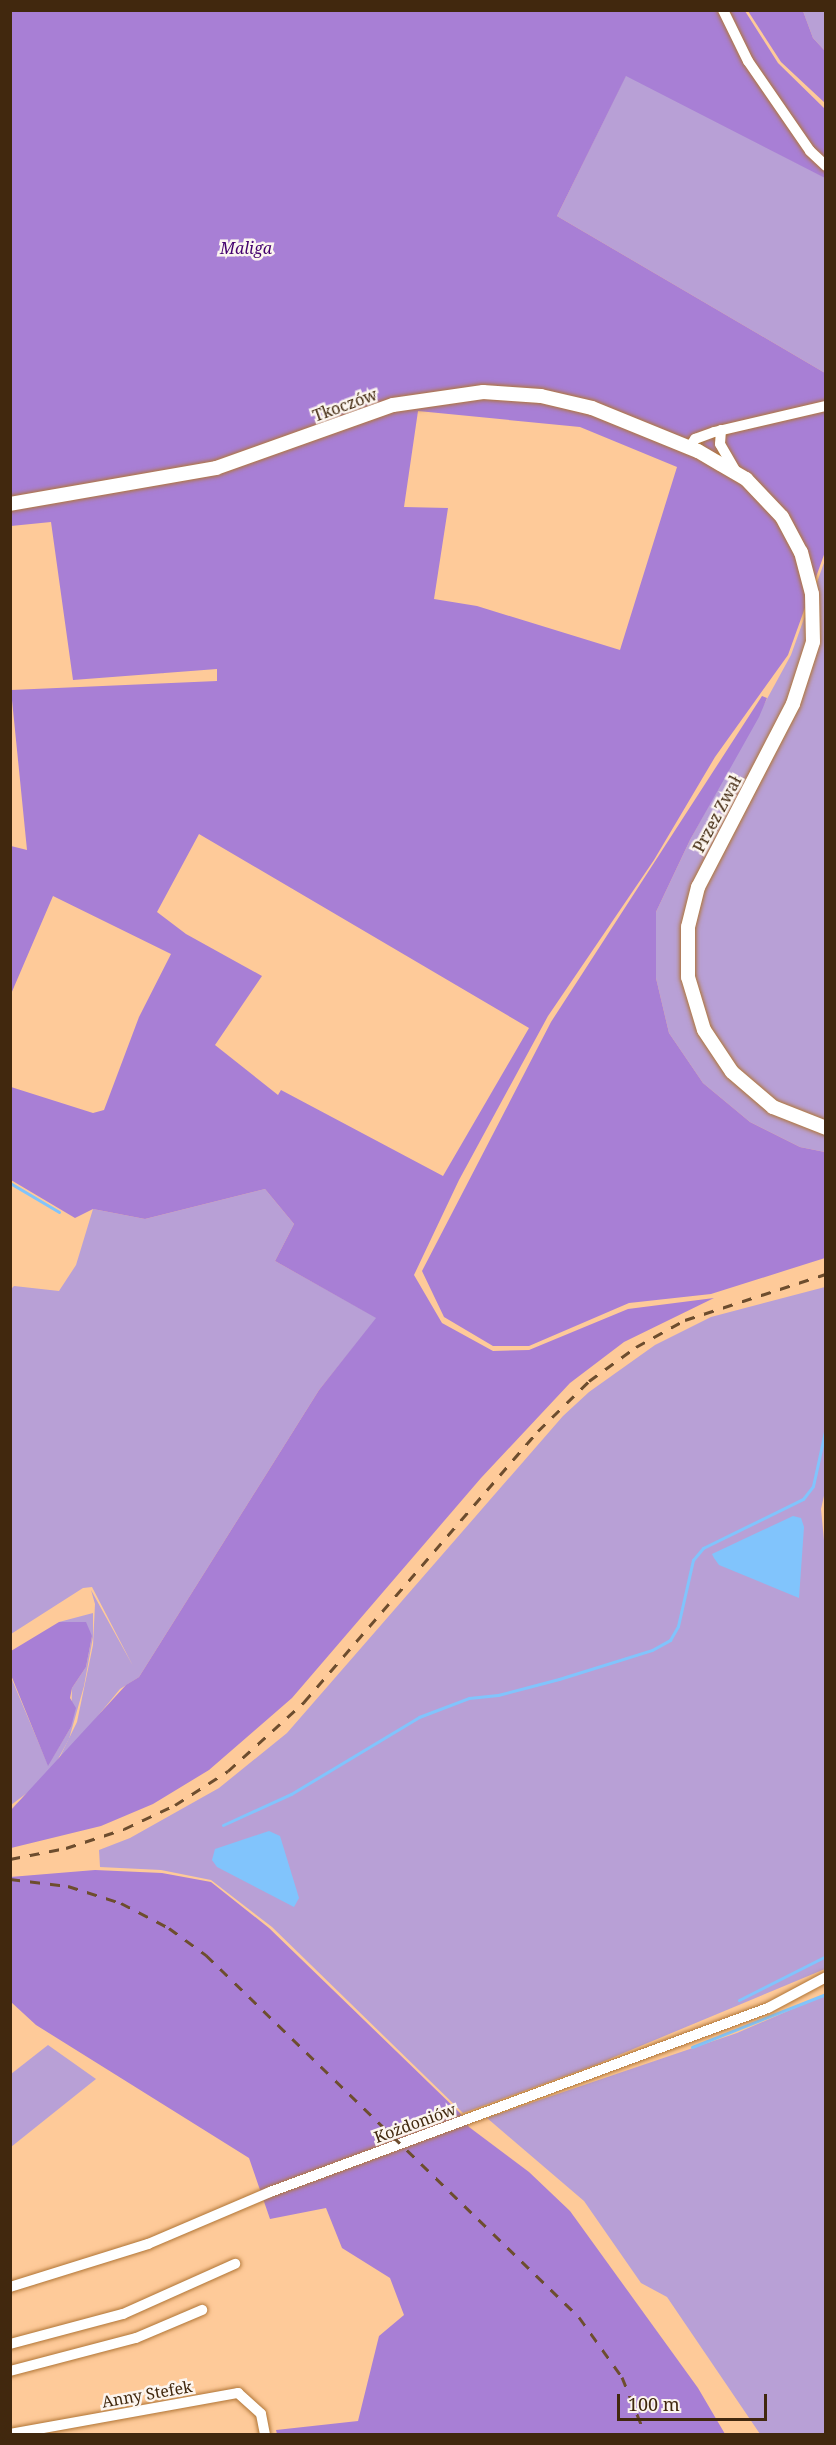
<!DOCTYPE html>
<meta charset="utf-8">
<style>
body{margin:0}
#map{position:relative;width:836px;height:2445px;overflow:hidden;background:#feca99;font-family:"Noto Serif",serif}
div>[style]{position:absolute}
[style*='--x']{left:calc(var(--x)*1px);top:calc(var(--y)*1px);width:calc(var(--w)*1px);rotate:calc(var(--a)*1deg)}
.green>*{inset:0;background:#b8a0d6}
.forest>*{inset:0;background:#a87fd5}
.water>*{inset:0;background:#81c4fc}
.stream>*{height:3px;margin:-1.5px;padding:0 1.5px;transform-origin:1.5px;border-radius:1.5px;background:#81c4fc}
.roads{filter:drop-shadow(0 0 2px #b07536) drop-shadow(0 0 2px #b07536)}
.minor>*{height:10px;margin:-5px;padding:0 5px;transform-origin:5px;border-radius:5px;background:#fff}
.tertiary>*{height:14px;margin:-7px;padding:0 7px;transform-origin:7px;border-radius:7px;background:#fff}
.rail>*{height:3px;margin-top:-1.5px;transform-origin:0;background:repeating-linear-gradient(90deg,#6d4d2e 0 10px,transparent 0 20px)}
span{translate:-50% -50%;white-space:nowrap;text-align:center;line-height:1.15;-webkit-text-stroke:5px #fcf5ef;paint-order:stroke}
.park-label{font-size:16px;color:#43006e;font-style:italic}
.street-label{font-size:16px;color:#41280e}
.frame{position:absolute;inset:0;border:12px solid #41280e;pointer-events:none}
.scale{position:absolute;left:617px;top:2394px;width:150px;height:27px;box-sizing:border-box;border:3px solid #41280e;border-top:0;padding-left:8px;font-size:18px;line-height:21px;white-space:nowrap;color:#41280e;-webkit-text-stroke:4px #fcf5ef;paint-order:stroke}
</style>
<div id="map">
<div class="green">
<div style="clip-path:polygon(803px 11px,825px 11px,825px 51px,813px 38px)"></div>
<div style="clip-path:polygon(626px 75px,826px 178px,825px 373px,557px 216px)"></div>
<div style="clip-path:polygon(825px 560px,825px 1152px,800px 1147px,750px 1122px,703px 1083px,669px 1033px,656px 978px,656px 912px,690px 840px,791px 655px)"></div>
<div style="clip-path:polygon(265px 1189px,294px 1224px,275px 1261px,377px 1318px,319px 1390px,139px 1677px,120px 1689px,41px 1785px,11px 1809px,54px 1769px,77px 1722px,93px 1645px,95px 1604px,91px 1590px,133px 1666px,92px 1587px,83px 1588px,11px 1634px,11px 1289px,14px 1286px,59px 1291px,76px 1265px,93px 1209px,145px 1219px)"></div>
<div style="clip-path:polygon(825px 1287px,826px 1487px,821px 1509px,826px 1561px,825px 1969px,595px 2065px,463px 2113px,272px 1927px,211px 1880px,161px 1870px,100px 1867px,99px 1850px,130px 1838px,219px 1788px,287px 1733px,563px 1416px,589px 1392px,655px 1345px,711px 1317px)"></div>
<div style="clip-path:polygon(93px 1613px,93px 1637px,84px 1686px,69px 1739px,57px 1761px,35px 1787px,11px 1805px,10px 1675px,48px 1765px,71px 1727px,72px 1688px,86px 1667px,92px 1636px,79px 1623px,59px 1622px)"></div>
<div style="clip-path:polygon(825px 1995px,825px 2434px,760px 2434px,667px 2297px,641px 2283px,584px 2201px,487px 2118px,737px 2033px)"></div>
<div style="clip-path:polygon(48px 2045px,96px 2079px,11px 2147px,11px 2074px)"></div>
</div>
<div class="forest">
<div style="clip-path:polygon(evenodd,11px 11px,745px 11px,778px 63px,825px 109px,825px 178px,626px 76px,557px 216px,825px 373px,825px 552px,788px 655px,715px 757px,654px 860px,548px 1016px,459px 1180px,414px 1275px,442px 1323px,493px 1351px,529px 1350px,628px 1309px,714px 1298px,624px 1342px,570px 1383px,481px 1478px,292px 1698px,209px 1770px,153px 1804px,101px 1826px,11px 1848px,11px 1810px,126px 1685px,139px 1677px,319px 1390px,376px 1318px,275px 1261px,294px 1224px,265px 1189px,145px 1219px,93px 1209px,75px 1218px,11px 1180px,11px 1087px,93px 1113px,104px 1110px,139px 1017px,171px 954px,53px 896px,11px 994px,11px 846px,27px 850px,11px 690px,217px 681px,217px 669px,73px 680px,51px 522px,11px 526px,11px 11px,418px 411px,580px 427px,677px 467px,620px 650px,477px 606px,434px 599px,448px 508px,404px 507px,418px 411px,11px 11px,199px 834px,529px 1028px,443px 1176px,281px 1090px,278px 1095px,215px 1045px,262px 976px,186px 934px,157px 912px,199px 834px)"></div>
<div style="clip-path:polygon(748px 11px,803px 11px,813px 38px,825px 51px,825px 103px,781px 62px)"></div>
<div style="clip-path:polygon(762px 696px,767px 698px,759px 717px,690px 840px,656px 912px,656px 978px,669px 1033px,703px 1083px,750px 1122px,800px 1147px,825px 1152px,825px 1258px,711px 1294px,629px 1303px,529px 1346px,493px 1346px,444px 1317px,422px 1271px,551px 1022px)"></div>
<div style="clip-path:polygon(59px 1622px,86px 1622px,92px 1636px,86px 1667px,72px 1688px,70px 1698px,76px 1708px,71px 1727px,48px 1766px,11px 1675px,11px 1651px)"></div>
<div style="clip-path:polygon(95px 1870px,162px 1873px,211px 1882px,269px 1928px,460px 2113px,469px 2127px,529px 2172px,570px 2211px,698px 2388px,725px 2434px,277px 2434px,276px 2430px,358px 2421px,379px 2336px,404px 2315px,390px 2278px,342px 2248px,326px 2208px,270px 2219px,249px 2158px,36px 2025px,11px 2002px,10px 1877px)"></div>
</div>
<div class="water">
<div style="clip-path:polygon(793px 1516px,801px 1518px,804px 1527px,799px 1598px,719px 1565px,714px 1558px,712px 1554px)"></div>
<div style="clip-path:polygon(269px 1831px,280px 1836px,299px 1898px,294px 1907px,217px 1867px,212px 1860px,215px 1849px)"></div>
</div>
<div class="stream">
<div style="--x:10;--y:1183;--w:57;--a:30.6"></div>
<div style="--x:223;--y:1825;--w:75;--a:-24.5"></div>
<div style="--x:291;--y:1794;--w:149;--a:-31"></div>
<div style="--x:419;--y:1717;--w:53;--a:-20.8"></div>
<div style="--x:469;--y:1698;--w:29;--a:-6"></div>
<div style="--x:498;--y:1695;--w:63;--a:-14.7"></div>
<div style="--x:559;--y:1679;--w:97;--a:-17.3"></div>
<div style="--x:652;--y:1650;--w:21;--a:-29"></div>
<div style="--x:670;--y:1640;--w:16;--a:-60"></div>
<div style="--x:678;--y:1626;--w:68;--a:-77.2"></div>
<div style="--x:693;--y:1560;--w:16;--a:-50"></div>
<div style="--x:703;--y:1548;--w:111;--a:-26.1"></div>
<div style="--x:803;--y:1499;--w:16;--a:-52"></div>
<div style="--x:813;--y:1486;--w:60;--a:-77.6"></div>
<div style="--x:739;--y:2000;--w:97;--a:-26.8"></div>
<div style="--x:692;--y:2047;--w:144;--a:-21.6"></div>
</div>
<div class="roads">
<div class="minor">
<div style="--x:723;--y:10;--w:57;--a:63.9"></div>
<div style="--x:748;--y:61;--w:109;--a:55.4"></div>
<div style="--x:810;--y:151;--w:22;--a:43"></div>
<div style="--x:721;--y:430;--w:14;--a:94"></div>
<div style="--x:720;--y:444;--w:34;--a:60"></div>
<div style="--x:689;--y:448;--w:11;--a:-56"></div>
<div style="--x:695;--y:439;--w:20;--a:-20"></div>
<div style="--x:714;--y:432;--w:115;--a:-13.1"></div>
<div style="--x:10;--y:2287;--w:145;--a:-17.3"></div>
<div style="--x:148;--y:2244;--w:133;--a:-23.1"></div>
<div style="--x:270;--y:2192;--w:531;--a:-20.28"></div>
<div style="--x:768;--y:2008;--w:66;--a:-28.1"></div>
<div style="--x:10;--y:2344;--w:117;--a:-14.9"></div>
<div style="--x:123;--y:2314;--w:123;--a:-24.1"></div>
<div style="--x:10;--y:2371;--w:130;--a:-14.7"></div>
<div style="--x:136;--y:2338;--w:72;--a:-23"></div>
<div style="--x:10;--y:2434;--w:232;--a:-10.2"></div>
<div style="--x:238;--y:2393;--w:31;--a:42"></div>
<div style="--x:261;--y:2414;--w:20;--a:79"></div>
</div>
<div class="tertiary">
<div style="--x:10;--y:504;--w:209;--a:-9.9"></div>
<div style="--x:216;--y:468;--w:188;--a:-19.6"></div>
<div style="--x:393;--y:405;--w:91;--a:-8.2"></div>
<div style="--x:483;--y:392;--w:58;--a:3.9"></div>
<div style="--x:541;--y:396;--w:52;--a:13.2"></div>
<div style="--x:592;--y:408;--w:114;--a:22.1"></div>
<div style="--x:698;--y:451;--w:56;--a:30.3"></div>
<div style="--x:746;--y:479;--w:52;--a:46.5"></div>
<div style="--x:782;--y:517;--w:40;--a:62"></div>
<div style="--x:801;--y:552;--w:43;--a:75.3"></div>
<div style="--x:812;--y:594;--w:48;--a:88.8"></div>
<div style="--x:813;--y:642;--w:65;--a:107.9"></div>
<div style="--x:793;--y:704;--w:206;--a:117.4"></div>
<div style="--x:698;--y:887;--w:41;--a:104"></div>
<div style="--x:688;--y:927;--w:50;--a:90"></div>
<div style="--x:688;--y:977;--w:55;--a:73.2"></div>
<div style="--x:704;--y:1030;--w:50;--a:56.3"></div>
<div style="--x:732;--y:1072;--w:54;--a:40.5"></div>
<div style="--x:773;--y:1107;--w:57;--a:21.6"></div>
</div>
</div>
<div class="rail">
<div style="--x:10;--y:1859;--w:57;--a:-11.1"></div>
<div style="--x:66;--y:1848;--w:61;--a:-18.1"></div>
<div style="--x:124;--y:1829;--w:56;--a:-25.2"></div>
<div style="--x:175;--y:1805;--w:63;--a:-32.7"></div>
<div style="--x:228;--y:1771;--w:103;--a:-42.2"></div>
<div style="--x:304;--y:1702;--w:358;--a:-49.2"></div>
<div style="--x:538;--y:1431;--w:71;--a:-44.4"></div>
<div style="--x:589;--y:1381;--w:58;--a:-35.9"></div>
<div style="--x:636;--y:1347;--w:56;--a:-28.9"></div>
<div style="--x:685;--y:1320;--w:148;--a:-18.1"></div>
<div style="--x:10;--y:1879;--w:58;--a:6.9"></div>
<div style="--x:68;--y:1886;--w:56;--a:17.8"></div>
<div style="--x:121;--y:1903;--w:54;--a:27.5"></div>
<div style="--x:169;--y:1928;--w:46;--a:36.1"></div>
<div style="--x:206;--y:1955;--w:520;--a:44.14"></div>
<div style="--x:579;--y:2317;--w:74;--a:54.4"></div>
<div style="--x:622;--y:2377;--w:61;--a:68"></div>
</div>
<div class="park-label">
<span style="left:246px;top:248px">Maliga</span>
</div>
<div class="street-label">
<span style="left:345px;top:405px;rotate:-20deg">Tkoczów</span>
<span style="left:717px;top:814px;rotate:-62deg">Przez Zwał</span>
<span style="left:415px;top:2123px;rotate:-20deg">Kożdoniów</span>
<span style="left:147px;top:2394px;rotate:-10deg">Anny Stefek</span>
</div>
<div class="frame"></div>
<div class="scale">100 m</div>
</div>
